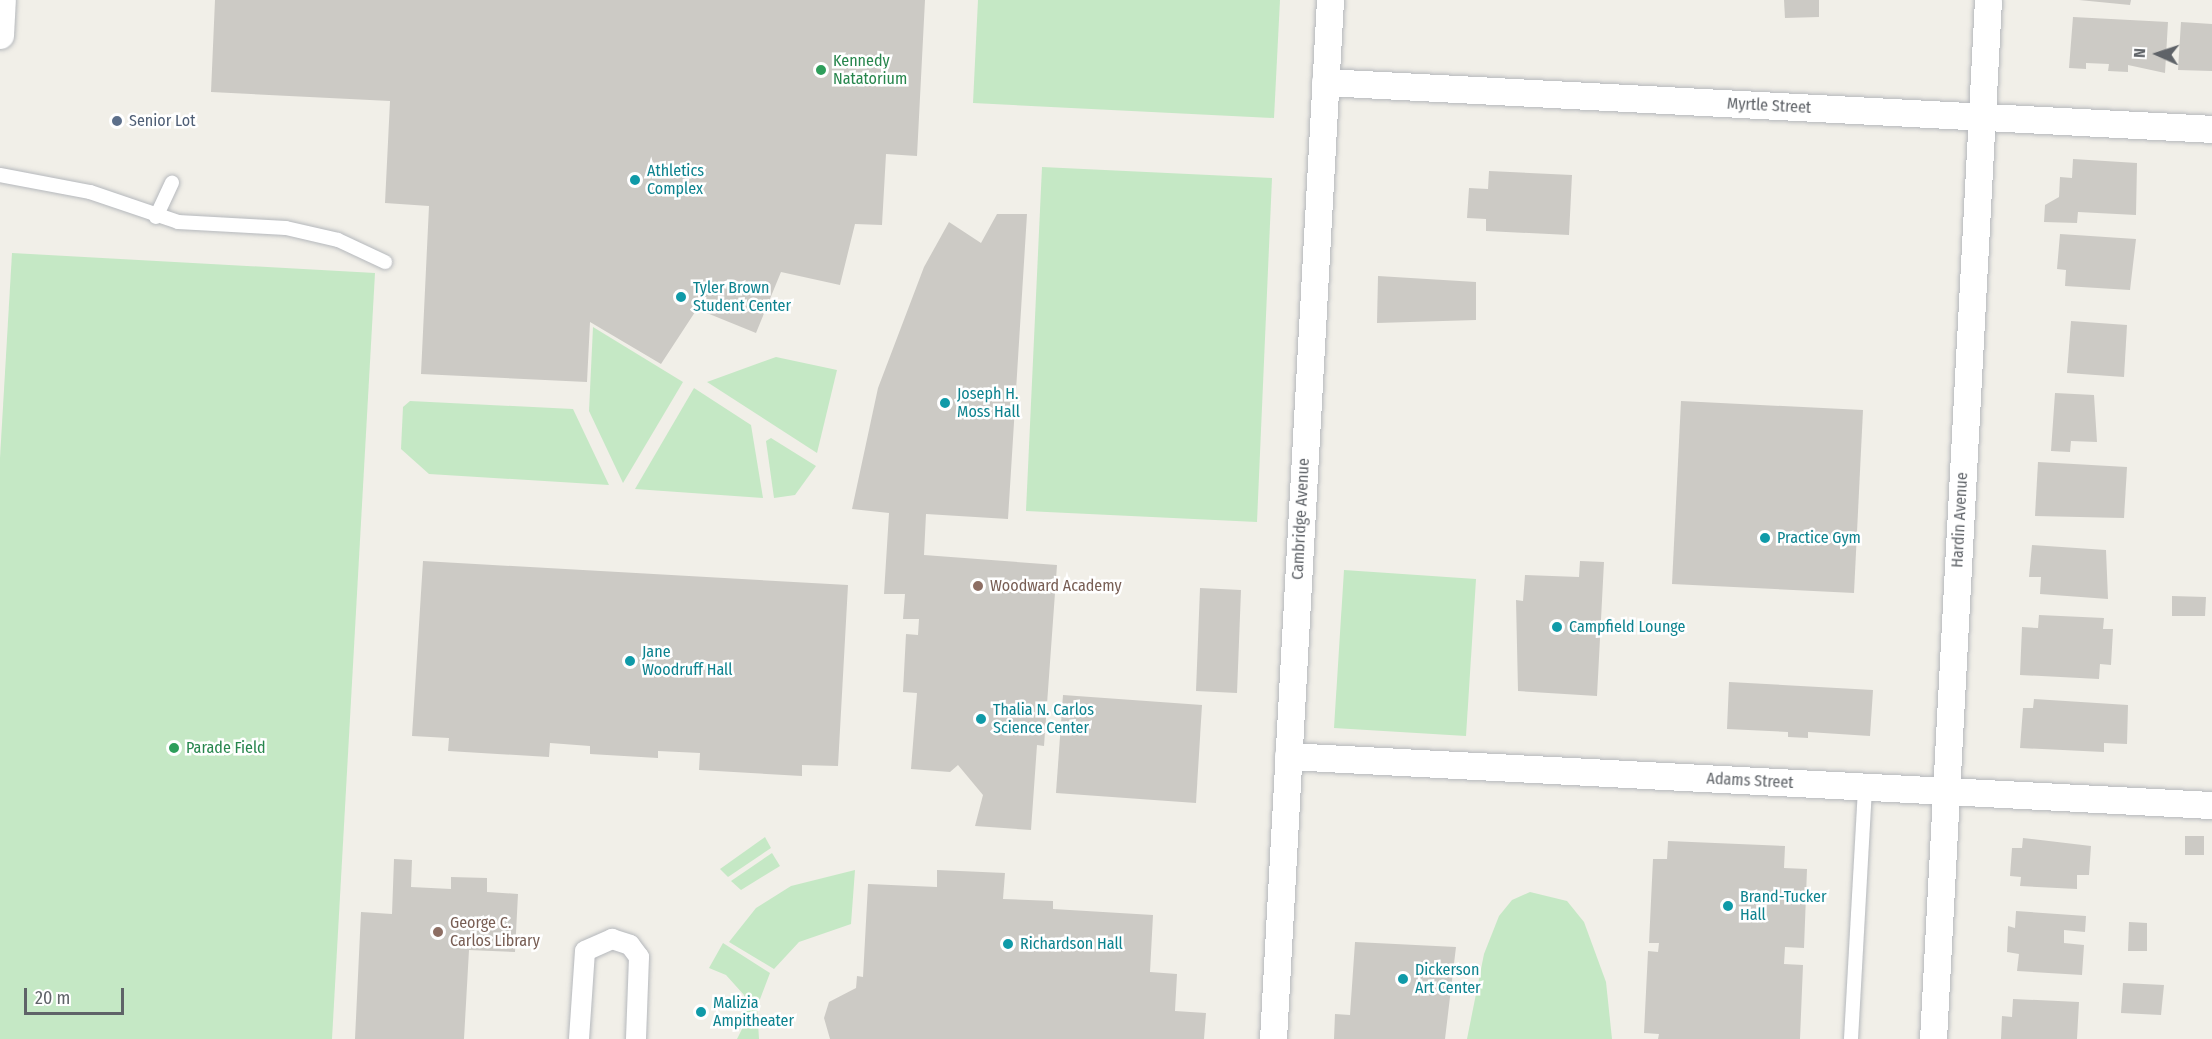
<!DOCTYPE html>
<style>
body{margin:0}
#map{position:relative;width:2212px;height:1039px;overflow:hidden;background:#f1efe8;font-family:"Fira Sans Condensed",sans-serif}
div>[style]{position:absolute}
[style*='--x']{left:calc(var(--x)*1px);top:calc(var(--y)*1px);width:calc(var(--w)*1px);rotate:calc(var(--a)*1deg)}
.green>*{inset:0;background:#c5e8c5}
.building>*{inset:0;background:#cccac5}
.roads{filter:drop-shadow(0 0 2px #b5b8bc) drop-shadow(0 0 2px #b5b8bc)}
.service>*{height:14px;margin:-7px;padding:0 7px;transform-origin:7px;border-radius:7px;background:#fff}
.pedestrian>*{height:20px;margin:-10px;padding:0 10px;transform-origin:10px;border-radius:10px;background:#fff}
.minor>*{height:27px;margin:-13.5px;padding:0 13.5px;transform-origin:13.5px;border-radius:13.5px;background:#fff}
.dots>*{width:16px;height:16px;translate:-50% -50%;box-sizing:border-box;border:3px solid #fff;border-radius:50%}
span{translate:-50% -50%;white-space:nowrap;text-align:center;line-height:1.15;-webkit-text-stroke:5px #fff;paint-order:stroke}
.leisure-label{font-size:16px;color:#27864d}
.left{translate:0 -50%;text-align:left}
.street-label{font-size:16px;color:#5f6368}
.service-label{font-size:16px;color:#4e5e75}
.culture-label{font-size:16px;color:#0d838f}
.education-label{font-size:16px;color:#785e54}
.north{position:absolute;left:2128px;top:24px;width:60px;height:60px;-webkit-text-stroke:4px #fff;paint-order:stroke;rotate:273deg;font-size:16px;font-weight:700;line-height:24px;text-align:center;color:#5f6368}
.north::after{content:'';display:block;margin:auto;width:21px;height:27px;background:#5f6368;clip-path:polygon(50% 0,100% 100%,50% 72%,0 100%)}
.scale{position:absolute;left:24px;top:988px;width:100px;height:27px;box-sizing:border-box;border:3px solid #5f6368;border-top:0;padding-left:8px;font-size:18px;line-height:21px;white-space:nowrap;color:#5f6368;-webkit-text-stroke:4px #fff;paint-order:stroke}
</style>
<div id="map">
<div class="green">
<div style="clip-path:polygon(978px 0,1280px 0,1274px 118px,973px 103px)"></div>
<div style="clip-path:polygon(1042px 167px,1272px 178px,1257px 522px,1026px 511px)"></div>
<div style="clip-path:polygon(12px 253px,375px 273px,332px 1039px,0 1039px,0 458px)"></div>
<div style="clip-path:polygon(593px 327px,683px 382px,623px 483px,589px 411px)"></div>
<div style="clip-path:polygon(776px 357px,837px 370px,817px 453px,707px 382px)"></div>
<div style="clip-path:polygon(694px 388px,751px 425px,763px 498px,635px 489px)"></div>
<div style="clip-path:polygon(410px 401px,573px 409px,609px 485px,429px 474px,401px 449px,403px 407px)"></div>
<div style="clip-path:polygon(771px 438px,816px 466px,795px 495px,774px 498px,766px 441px)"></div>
<div style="clip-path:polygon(1344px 570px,1476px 579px,1466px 736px,1334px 728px)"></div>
<div style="clip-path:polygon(765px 837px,771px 848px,728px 877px,720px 869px)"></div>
<div style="clip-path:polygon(772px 853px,780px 866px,741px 890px,731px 881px)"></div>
<div style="clip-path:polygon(855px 870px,851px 924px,799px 942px,774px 969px,729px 942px,756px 908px,791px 886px)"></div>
<div style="clip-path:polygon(1530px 892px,1567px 901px,1584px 922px,1606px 982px,1612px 1039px,1467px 1039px,1484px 954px,1499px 916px,1512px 900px)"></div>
<div style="clip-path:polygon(723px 943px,770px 973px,757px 1007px,759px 1039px,737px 1039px,745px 1023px,744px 995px,726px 975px,709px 968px)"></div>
</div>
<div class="building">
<div style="clip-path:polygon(215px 0,925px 0,917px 156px,886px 154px,882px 225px,855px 224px,840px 285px,781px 272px,756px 333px,697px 309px,661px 364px,590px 322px,587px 382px,421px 374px,429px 206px,385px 203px,390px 101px,211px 92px)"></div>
<div style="clip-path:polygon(1784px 0,1819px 0,1819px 17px,1785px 18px)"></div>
<div style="clip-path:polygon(2079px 0,2131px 0,2130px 5px)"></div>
<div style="clip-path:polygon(2073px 17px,2168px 22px,2165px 73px,2128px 65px,2128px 72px,2108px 71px,2109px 64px,2086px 63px,2086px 69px,2069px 68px)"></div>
<div style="clip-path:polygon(2181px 22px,2212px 24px,2212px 71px,2178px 70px)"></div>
<div style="clip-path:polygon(2073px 159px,2137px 163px,2136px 215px,2078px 212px,2077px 223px,2044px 222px,2045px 205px,2059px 197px,2060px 177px,2072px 178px)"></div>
<div style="clip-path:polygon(1489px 171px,1572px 175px,1569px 235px,1486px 231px,1486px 219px,1467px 218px,1469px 188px,1488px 189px)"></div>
<div style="clip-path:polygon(997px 214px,1027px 214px,1008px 519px,926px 514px,924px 555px,1057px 565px,1044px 746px,1037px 745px,1031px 830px,975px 826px,983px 795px,958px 765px,950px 772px,911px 769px,917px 693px,903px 692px,906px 634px,918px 635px,919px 619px,903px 619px,905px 594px,884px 594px,889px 513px,852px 509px,878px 388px,924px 267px,949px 222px,981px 243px)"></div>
<div style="clip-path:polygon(2060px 234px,2136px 239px,2130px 290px,2065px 286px,2066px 270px,2057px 269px)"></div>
<div style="clip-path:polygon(1378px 276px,1476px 282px,1476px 320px,1377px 323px)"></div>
<div style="clip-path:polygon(2071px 321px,2127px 325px,2124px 377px,2067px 373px)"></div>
<div style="clip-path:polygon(2055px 393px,2094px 395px,2097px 442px,2071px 441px,2070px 452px,2051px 451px)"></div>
<div style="clip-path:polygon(1681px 401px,1863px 410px,1854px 593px,1672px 584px)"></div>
<div style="clip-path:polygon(2038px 462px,2127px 467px,2124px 518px,2035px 516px)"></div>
<div style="clip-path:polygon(2032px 545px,2106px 550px,2108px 599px,2040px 594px,2041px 577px,2029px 577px)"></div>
<div style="clip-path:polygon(423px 561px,848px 585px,838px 766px,802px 765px,802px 776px,699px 770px,700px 753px,658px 751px,658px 758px,590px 754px,590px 746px,550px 743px,549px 757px,448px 751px,449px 738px,412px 736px)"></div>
<div style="clip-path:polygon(1580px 561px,1604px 562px,1597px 696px,1518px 691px,1516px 600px,1523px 601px,1525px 575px,1579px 577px)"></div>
<div style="clip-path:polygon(1200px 588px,1241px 590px,1237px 693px,1196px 691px)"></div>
<div style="clip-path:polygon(2172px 596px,2206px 597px,2205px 616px,2172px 616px)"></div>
<div style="clip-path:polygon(2039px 615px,2104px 618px,2103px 629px,2113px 629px,2111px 665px,2100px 664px,2099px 679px,2020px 675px,2022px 627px,2038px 628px)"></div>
<div style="clip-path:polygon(1729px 682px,1873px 690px,1870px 736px,1808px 732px,1808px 738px,1788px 737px,1788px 732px,1727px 729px)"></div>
<div style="clip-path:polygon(1063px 695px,1202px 705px,1196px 803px,1056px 793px)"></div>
<div style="clip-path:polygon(2034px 699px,2128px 705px,2127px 744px,2104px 743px,2104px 752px,2020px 748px,2023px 708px,2033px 708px)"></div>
<div style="clip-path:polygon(2185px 836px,2204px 836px,2204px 855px,2185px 855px)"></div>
<div style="clip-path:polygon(2023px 838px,2091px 846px,2089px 875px,2077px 875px,2077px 889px,2020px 886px,2021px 877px,2010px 876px,2012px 848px,2022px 848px)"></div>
<div style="clip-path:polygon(1668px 841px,1785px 846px,1784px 868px,1807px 869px,1804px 948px,1785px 947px,1784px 964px,1803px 965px,1800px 1039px,1658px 1039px,1659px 1034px,1644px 1033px,1648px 951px,1658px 952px,1659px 943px,1649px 943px,1653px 859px,1667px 859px)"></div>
<div style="clip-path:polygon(394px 859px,412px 860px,411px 887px,451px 889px,451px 877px,487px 878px,487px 892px,518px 894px,515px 952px,469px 950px,464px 1039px,355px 1039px,361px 912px,392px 914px)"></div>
<div style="clip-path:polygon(937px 870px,1005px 873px,1003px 899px,1053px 901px,1053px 909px,1153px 915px,1150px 972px,1177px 974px,1175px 1011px,1206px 1013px,1204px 1039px,830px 1039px,824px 1018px,829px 1002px,856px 988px,857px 976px,863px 977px,868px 884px,937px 887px)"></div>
<div style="clip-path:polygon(2016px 911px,2086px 916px,2085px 932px,2064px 930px,2064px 943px,2084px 945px,2082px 975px,2017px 971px,2019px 954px,2007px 952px,2008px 926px,2015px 928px)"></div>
<div style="clip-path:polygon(2129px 922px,2147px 923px,2147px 951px,2128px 951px)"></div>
<div style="clip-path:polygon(1355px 942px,1456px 947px,1445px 1039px,1334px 1039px,1335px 1014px,1350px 1015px)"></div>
<div style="clip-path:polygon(2123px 983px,2164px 985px,2161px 1015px,2121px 1013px)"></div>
<div style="clip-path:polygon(2013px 999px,2079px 1002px,2077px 1039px,2001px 1039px,2002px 1016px,2012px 1017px)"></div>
</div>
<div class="roads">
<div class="service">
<div style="--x:0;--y:175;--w:92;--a:10.7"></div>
<div style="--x:90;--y:192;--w:93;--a:18.8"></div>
<div style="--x:178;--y:222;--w:108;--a:3.2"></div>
<div style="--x:286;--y:228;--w:53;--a:13"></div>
<div style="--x:338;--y:240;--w:52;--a:25.1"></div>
<div style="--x:156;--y:217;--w:38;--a:-65"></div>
<div style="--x:1851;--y:1039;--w:252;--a:-86.8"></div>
</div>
<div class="pedestrian">
<div style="--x:579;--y:1039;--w:88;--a:-86.1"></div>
<div style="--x:585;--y:951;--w:30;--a:-24"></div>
<div style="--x:612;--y:939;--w:19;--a:18"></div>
<div style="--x:630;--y:945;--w:15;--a:53"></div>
<div style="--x:639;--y:957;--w:82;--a:92.1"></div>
</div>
<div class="minor">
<div style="--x:0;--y:35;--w:35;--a:-87"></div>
<div style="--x:1325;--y:82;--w:888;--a:3.03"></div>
<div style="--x:1288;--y:756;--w:925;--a:3.04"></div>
<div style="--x:1273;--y:1039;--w:1041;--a:-86.86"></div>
<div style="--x:1933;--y:1039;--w:1040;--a:-86.97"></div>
</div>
</div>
<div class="dots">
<div style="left:821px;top:70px;background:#2e9e5b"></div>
<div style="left:117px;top:121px;background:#5c6f8a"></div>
<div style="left:635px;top:180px;background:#0f9aa8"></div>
<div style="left:681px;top:297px;background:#0f9aa8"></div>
<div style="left:945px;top:403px;background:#0f9aa8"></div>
<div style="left:1765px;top:538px;background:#0f9aa8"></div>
<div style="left:978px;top:586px;background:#8d6e63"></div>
<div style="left:1557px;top:627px;background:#0f9aa8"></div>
<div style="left:630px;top:661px;background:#0f9aa8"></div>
<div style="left:981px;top:719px;background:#0f9aa8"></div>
<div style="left:174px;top:748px;background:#2e9e5b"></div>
<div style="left:1728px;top:906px;background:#0f9aa8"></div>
<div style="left:438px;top:932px;background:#8d6e63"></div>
<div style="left:1008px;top:944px;background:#0f9aa8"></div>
<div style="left:1403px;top:979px;background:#0f9aa8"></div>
<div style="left:701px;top:1012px;background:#0f9aa8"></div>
</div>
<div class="leisure-label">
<span class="left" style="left:833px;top:70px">Kennedy<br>Natatorium</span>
<span class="left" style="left:186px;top:748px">Parade Field</span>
</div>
<div class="street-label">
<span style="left:1769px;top:106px;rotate:3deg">Myrtle Street</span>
<span style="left:1301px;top:519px;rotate:-87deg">Cambridge Avenue</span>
<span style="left:1960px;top:520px;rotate:-87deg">Hardin Avenue</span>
<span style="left:1750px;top:781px;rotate:3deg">Adams Street</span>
</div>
<div class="service-label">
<span class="left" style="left:129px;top:121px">Senior Lot</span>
</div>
<div class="culture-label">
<span class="left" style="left:647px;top:180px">Athletics<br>Complex</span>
<span class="left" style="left:693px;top:297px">Tyler Brown<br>Student Center</span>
<span class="left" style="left:957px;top:403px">Joseph H.<br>Moss Hall</span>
<span class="left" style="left:1777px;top:538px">Practice Gym</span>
<span class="left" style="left:1569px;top:627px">Campfield Lounge</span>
<span class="left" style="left:642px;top:661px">Jane<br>Woodruff Hall</span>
<span class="left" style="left:993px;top:719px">Thalia N. Carlos<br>Science Center</span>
<span class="left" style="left:1740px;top:906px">Brand-Tucker<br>Hall</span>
<span class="left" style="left:1020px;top:944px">Richardson Hall</span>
<span class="left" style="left:1415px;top:979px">Dickerson<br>Art Center</span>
<span class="left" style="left:713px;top:1012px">Malizia<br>Ampitheater</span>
</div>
<div class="education-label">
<span class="left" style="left:990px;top:586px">Woodward Academy</span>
<span class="left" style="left:450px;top:932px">George C.<br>Carlos Library</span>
</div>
<div class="north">N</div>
<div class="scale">20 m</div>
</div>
